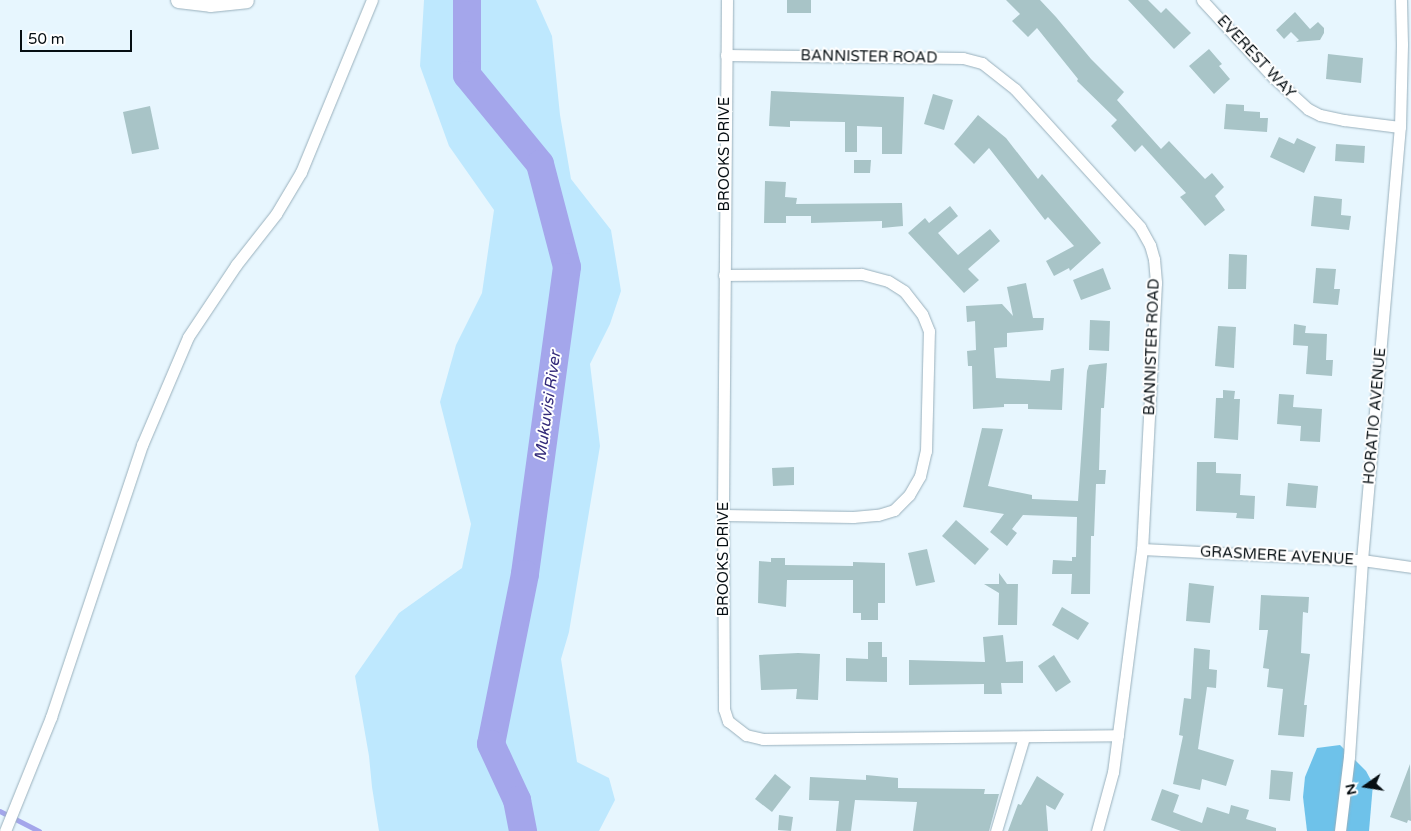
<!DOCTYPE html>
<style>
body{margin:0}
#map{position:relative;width:1411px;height:831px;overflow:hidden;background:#e7f6fe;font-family:"Varela Round",sans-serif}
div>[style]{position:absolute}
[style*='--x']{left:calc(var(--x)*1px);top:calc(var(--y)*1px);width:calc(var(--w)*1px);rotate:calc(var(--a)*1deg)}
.green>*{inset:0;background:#bee8fe}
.forest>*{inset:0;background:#6ec2ea}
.stream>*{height:4.5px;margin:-2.25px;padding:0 2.25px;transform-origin:2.25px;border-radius:2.25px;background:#a4a6eb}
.river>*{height:28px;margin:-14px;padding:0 14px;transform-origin:14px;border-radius:14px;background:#a4a6eb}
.building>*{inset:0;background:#a8c4c7}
.roads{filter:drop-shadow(0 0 1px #99b0bc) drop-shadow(0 0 1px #99b0bc)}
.minor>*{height:11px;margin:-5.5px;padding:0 5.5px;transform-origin:5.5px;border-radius:5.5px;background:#fff}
.tertiary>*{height:15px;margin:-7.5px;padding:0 7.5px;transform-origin:7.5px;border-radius:7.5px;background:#fff}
span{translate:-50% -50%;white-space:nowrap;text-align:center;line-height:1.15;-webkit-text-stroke:4px #fff;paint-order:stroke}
.street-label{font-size:15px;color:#060e12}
.water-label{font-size:16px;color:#342b7a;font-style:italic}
.north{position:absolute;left:1341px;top:761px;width:50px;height:50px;-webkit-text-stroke:4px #fff;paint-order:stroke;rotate:257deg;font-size:14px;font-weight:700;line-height:20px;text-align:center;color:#060e12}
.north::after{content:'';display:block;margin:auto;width:18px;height:22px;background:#060e12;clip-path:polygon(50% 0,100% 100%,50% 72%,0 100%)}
.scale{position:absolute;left:20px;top:30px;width:112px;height:22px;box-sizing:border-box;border:2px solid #060e12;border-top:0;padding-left:6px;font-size:15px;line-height:18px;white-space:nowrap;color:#060e12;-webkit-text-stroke:4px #fff;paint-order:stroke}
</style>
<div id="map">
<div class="green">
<div style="clip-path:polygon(424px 0,536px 0,552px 36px,560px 115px,571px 179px,611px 230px,621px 291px,610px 324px,590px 364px,600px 446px,569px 632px,561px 659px,577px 762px,609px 778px,615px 800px,599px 831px,379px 831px,372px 787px,369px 756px,355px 676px,399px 613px,462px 568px,471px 524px,440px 402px,456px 345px,482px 293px,494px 210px,449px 146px,420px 66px)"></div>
</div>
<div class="forest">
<div style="clip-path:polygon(1340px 745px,1366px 771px,1373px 784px,1369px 831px,1307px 831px,1303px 797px,1305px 777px,1317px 748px)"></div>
</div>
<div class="stream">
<div style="--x:0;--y:811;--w:44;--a:27.1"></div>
</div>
<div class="river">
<div style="--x:467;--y:0;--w:75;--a:90"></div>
<div style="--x:467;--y:75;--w:115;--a:50.6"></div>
<div style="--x:540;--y:164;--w:106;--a:75.3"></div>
<div style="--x:567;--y:267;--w:310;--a:97.8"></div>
<div style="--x:525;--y:574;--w:173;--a:101.3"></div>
<div style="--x:491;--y:744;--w:62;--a:65.1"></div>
<div style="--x:517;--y:800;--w:32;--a:79"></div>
</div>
<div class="building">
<div style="clip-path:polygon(787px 0,811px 0,811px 13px,787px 13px)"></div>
<div style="clip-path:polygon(1006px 0,1040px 0,1056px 17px,1091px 59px,1124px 92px,1117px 100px,1161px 149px,1169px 141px,1205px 179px,1212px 173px,1224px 187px,1215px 196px,1225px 210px,1205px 226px,1180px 197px,1186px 193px,1142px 145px,1135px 152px,1111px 126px,1117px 120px,1077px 81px,1078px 79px,1037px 28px,1028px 37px,1012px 21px,1020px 14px)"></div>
<div style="clip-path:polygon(1128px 0,1148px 0,1161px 13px,1166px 8px,1191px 33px,1174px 49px)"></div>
<div style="clip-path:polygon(1295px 12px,1310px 29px,1318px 22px,1324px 28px,1324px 33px,1320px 40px,1296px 42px,1299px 40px,1291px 32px,1284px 39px,1276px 30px)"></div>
<div style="clip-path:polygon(1209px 49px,1222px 64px,1219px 66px,1230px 79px,1214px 94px,1189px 66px)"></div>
<div style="clip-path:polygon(1328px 54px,1363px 58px,1361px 83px,1326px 79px)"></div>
<div style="clip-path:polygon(771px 91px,904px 97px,902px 154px,882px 154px,882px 127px,857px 126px,857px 152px,845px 152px,845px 122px,790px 121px,790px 127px,769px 126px)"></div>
<div style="clip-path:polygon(933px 94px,953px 100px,944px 130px,924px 124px)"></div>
<div style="clip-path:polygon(1226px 104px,1244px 105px,1244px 111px,1260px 112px,1260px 118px,1268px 118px,1267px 132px,1224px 129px)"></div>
<div style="clip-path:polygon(150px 106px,159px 149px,132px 154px,123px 112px)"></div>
<div style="clip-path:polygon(978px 115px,1006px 138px,1038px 179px,1042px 174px,1101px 243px,1070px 271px,1069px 268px,1054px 276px,1046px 261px,1074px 246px,1048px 217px,1045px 220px,989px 148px,974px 164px,954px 144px)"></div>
<div style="clip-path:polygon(1279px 137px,1294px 144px,1297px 138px,1316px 147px,1304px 173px,1270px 157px)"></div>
<div style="clip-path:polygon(1336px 144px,1365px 146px,1364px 163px,1335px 161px)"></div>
<div style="clip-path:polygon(854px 160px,871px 160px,870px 173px,854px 173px)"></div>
<div style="clip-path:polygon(765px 181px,786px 182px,785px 197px,797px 198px,796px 204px,902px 203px,903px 226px,882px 228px,882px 221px,811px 223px,811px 216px,786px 216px,786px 223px,764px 223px)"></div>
<div style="clip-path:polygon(1314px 196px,1342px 199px,1341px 215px,1351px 216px,1349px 230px,1311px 226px)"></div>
<div style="clip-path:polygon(950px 206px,958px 216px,938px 233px,958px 255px,990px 229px,1000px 241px,968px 269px,979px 280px,964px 293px,908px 233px,925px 218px,929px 223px)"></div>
<div style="clip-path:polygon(1229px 254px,1247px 255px,1246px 289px,1228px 289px)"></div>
<div style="clip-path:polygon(1103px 268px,1111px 289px,1081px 300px,1073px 280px)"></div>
<div style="clip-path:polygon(1316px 268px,1336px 269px,1334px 289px,1340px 289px,1338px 305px,1313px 303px)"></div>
<div style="clip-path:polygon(1026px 283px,1033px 318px,1044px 318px,1043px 330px,1007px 333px,1007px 347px,994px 348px,996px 378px,1050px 381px,1051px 370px,1064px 368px,1062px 410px,1028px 409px,1028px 404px,1004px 404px,1004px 407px,973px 409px,972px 366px,968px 366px,967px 351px,976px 350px,975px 321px,967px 322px,966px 306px,1002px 304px,1013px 316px,1007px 287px)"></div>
<div style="clip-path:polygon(1090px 320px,1110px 321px,1109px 351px,1089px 350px)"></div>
<div style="clip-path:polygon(1294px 324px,1306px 326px,1305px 333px,1327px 334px,1326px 360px,1333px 360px,1332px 376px,1306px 374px,1308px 346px,1293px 345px)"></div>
<div style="clip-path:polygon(1218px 326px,1236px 327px,1234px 368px,1215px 366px)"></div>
<div style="clip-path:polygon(1107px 363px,1104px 408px,1101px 408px,1099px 470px,1106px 470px,1105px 484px,1096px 484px,1094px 536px,1091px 536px,1090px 594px,1071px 594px,1072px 574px,1052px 574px,1053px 560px,1072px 561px,1072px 557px,1076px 557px,1077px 517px,1023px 515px,1012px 529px,1017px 533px,1007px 546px,990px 532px,1004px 514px,963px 507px,982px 428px,1003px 429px,988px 486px,1032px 495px,1032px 499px,1078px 501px,1087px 371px,1089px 365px)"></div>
<div style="clip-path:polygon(1223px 390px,1235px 391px,1234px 399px,1240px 399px,1238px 440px,1214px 438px,1216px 398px,1223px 398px)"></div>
<div style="clip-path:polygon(1279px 394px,1294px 395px,1293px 407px,1322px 409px,1320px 442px,1300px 441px,1301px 426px,1277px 424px)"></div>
<div style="clip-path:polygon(1197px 462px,1216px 462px,1216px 473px,1241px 474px,1240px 495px,1255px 496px,1254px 519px,1236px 518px,1237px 513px,1196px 511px)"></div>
<div style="clip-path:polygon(794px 467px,794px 485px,773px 486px,772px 468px)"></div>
<div style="clip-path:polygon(1288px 483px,1318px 486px,1316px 508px,1286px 506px)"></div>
<div style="clip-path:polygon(956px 520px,989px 549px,975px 565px,942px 536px)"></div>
<div style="clip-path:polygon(927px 549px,935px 582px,916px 586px,908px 553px)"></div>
<div style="clip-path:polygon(771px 558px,785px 558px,785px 565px,853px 566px,853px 562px,885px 563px,885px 603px,878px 603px,878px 620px,861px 620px,861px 613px,853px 613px,853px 580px,787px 580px,786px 607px,758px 603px,759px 561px,771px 562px)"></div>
<div style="clip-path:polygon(999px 573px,1007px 584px,1018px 584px,1017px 625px,998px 625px,999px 593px,984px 584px,999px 584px)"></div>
<div style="clip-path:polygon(1189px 583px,1214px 586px,1210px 623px,1186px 621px)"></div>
<div style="clip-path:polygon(1261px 595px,1309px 597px,1308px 613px,1303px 612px,1301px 653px,1310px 654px,1304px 705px,1307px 705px,1304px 737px,1278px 735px,1283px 689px,1267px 687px,1269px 669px,1263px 668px,1268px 630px,1259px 630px)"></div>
<div style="clip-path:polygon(1062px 607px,1089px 623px,1078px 640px,1052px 625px)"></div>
<div style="clip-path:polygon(1003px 635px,1006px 662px,1023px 661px,1023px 683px,1001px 683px,1002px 694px,984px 694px,984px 684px,909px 685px,909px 660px,985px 662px,983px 637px)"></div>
<div style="clip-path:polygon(868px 642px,882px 642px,882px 657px,887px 657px,887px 682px,846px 681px,846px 658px,868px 659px)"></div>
<div style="clip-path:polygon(1194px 648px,1210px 650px,1209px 669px,1217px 670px,1216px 688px,1207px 687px,1198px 749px,1234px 760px,1226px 786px,1202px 779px,1200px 790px,1173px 784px,1183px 736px,1179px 735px,1184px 698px,1191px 699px)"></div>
<div style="clip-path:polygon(798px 653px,820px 654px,818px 700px,796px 699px,797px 689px,761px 690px,759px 655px)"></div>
<div style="clip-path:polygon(1054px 655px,1071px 682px,1056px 692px,1038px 666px)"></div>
<div style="clip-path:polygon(1410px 764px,1411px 821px,1408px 820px,1407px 823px,1390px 817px)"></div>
<div style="clip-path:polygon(1271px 770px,1293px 772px,1290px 801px,1269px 799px)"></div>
<div style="clip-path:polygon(775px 774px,791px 787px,772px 812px,755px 799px)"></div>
<div style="clip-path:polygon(866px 775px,898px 778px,898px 788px,985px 789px,984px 794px,999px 794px,989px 831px,913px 831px,917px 802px,855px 800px,851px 831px,836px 831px,839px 801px,809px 800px,810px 777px,866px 780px)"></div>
<div style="clip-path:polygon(1037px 776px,1064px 794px,1055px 810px,1046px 805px,1048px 831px,1008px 831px,1018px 804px,1021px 805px)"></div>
<div style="clip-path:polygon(1162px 789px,1179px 795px,1173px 812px,1202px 823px,1207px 807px,1229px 814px,1231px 805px,1249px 810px,1246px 819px,1276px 828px,1276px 831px,1181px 831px,1151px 820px)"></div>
<div style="clip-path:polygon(779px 815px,793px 817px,791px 831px,778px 830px)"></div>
</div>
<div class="roads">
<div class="minor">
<div style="--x:727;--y:0;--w:515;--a:90.45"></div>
<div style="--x:723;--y:515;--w:194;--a:89.7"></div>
<div style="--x:724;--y:709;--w:13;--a:72"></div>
<div style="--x:728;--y:721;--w:23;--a:38"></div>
<div style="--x:746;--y:735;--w:17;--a:13"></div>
<div style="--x:763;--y:739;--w:355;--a:-0.6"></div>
<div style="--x:1202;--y:0;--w:106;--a:47.3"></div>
<div style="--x:1274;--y:78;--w:46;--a:42.4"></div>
<div style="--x:1308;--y:109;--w:13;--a:27"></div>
<div style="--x:1320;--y:115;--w:25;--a:12"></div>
<div style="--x:1344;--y:120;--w:56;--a:7.1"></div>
<div style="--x:726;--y:55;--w:237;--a:0.7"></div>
<div style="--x:963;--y:58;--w:20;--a:15"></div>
<div style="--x:982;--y:63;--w:42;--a:38.2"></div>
<div style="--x:1015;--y:89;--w:186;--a:47.8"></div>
<div style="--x:1140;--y:227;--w:21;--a:61"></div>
<div style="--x:1150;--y:245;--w:15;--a:74"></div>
<div style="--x:1154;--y:259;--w:24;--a:85"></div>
<div style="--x:1156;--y:283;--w:266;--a:93"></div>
<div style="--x:1142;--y:549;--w:225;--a:97.4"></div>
<div style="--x:1113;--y:772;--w:61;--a:105.2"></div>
<div style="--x:723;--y:515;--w:130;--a:0.9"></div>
<div style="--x:853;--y:517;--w:25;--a:-5"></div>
<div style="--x:878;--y:515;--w:17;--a:-17"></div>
<div style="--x:894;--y:510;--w:21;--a:-45"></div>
<div style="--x:909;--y:495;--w:22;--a:-60"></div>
<div style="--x:920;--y:476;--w:26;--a:-77"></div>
<div style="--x:926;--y:451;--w:120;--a:-88.6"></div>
<div style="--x:929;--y:331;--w:18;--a:-112"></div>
<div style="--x:922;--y:314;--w:29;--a:-128"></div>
<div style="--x:904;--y:291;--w:19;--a:-148"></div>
<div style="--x:888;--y:281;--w:28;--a:-165"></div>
<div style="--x:861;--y:274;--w:137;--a:179.6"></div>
<div style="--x:1142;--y:549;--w:220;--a:2.9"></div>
<div style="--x:1362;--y:560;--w:49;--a:8.1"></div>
<div style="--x:5;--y:831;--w:123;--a:-68"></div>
<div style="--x:51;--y:717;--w:287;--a:-71.5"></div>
<div style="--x:142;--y:445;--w:117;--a:-66.9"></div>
<div style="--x:188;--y:337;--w:87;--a:-56.3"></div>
<div style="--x:236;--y:265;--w:65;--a:-51.9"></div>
<div style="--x:276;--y:214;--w:49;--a:-59.2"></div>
<div style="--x:301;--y:172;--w:186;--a:-67.6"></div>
<div style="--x:996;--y:831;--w:98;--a:-73.4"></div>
<div style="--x:1340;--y:831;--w:75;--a:-83.1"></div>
<div style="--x:1349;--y:757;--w:197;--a:-86.2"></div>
<div style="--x:1362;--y:560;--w:435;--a:-85"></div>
<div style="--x:1400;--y:127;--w:83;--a:-88.6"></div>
<div style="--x:1402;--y:44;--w:44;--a:-91.3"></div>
</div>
<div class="tertiary">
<div style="--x:178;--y:0;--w:32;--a:7"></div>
<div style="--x:210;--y:4;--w:36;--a:-6"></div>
</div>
</div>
<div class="street-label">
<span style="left:869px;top:57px;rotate:1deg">BANNISTER ROAD</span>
<span style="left:1256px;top:57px;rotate:47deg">EVEREST WAY</span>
<span style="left:725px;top:154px;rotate:-90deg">BROOKS DRIVE</span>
<span style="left:1152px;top:347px;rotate:-88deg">BANNISTER ROAD</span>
<span style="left:1375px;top:416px;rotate:-85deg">HORATIO AVENUE</span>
<span style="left:1277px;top:556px;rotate:3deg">GRASMERE AVENUE</span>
<span style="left:724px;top:559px;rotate:-90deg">BROOKS DRIVE</span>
</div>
<div class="water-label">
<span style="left:548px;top:406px;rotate:-82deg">Mukuvisi River</span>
</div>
<div class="north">N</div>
<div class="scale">50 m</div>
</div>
